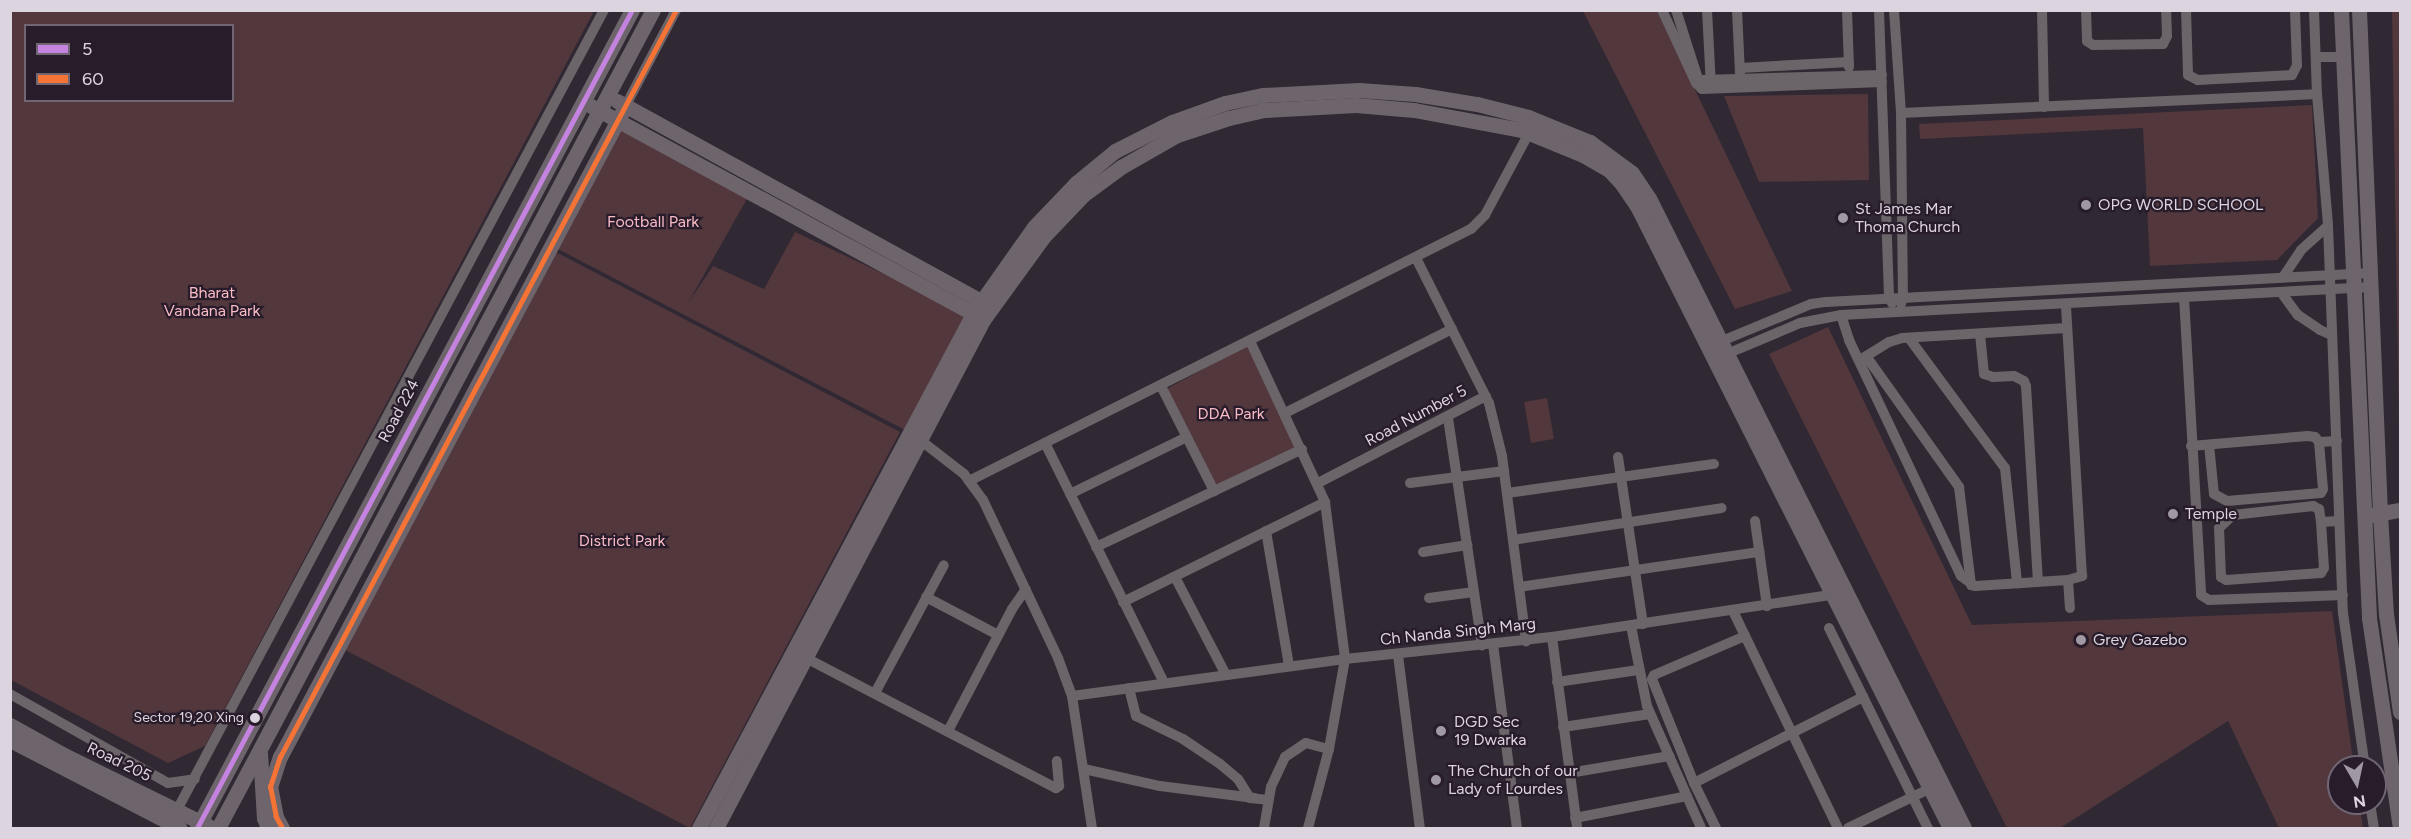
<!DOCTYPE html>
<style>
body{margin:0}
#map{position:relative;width:2411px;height:839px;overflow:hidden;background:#302832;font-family:Figtree,sans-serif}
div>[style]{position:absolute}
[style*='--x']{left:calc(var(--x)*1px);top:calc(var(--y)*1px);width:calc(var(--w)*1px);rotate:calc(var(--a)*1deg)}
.green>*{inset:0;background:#52373d}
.street>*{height:10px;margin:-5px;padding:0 5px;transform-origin:5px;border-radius:5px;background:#6b6468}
.secondary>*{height:15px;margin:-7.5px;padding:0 7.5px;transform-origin:7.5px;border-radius:7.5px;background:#6e656c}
.bus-1>*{height:4.5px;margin:-2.25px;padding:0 2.25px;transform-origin:2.25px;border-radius:2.25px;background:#c483df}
.bus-2>*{height:4.5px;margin:-2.25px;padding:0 2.25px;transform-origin:2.25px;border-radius:2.25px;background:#f57335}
.dots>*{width:16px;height:16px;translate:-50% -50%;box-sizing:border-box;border:3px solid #281c2b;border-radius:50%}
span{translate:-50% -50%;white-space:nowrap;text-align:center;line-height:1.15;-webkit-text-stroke:4.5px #281c2b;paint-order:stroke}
.bus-label{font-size:14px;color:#dcd4de}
.right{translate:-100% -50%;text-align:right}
.poi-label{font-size:16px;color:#dcd4de}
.left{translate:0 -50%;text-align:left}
.park-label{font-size:16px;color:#f9bbc5}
.street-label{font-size:16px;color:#dcd4de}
.frame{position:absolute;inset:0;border:12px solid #dcd4de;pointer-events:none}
.legend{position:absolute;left:24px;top:24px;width:210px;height:78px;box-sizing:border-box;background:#281c2b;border:2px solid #706673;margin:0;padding:8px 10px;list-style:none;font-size:18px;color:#dcd4de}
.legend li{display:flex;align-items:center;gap:12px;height:30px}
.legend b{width:30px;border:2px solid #706673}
.north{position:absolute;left:2327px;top:755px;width:60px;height:60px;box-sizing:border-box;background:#281c2b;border:2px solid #706673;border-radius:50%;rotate:171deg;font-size:16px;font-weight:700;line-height:24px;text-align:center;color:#dcd4de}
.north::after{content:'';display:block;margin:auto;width:21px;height:27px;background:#a098a2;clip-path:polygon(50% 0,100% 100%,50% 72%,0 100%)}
</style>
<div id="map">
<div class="green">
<div style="clip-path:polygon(evenodd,10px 11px,594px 11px,205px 746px,168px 763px,11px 680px,10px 11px,26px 26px,232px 26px,232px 100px,26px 100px,26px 26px)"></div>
<div style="clip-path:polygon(1583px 11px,1657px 11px,1792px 291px,1735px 309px)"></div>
<div style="clip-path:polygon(2392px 11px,2400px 11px,2400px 486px)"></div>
<div style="clip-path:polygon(1868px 94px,1869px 180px,1759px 182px,1724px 96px)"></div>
<div style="clip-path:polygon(2312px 105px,2318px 218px,2277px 260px,2150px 266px,2143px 128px,1920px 139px,1919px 124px)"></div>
<div style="clip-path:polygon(621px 126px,748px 197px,688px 303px,713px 266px,764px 289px,795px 232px,969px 314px,905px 430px,556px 248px)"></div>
<div style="clip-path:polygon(554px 251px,900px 432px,690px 828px,343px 649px)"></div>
<div style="clip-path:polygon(1828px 327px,1972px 625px,2332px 611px,2354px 767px,2339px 767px,2339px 803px,2359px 803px,2363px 828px,2279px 828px,2228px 721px,2060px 828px,2007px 828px,1769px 354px)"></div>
<div style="clip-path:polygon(1249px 344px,1301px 448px,1216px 487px,1163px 391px)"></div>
<div style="clip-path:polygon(1547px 398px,1554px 439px,1531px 443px,1524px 402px)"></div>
</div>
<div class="street">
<div style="--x:1662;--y:10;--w:81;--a:65"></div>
<div style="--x:1696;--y:83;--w:8;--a:45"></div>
<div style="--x:1702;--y:89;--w:180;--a:-2.2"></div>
<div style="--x:1676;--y:10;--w:72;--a:72.3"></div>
<div style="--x:1698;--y:79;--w:3;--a:18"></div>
<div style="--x:1701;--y:80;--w:181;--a:-1.6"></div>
<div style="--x:1707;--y:10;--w:76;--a:87"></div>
<div style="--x:1737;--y:10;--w:63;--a:87.3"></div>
<div style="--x:1847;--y:10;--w:57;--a:88"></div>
<div style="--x:1879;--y:10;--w:288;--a:88"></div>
<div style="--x:1889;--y:298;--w:6;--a:59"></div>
<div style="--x:1894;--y:10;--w:103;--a:86.1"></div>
<div style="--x:1901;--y:113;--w:184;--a:89.4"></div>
<div style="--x:1903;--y:297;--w:7;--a:106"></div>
<div style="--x:2042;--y:10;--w:97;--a:88.8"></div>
<div style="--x:2086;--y:10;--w:31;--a:88"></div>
<div style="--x:2087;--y:41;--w:7;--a:34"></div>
<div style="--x:2093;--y:45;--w:70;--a:-0.8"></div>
<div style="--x:2163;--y:44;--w:9;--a:-63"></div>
<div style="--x:2167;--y:36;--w:26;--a:-92"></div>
<div style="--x:2186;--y:10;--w:65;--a:88.2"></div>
<div style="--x:2188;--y:75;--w:11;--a:27"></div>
<div style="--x:2198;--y:80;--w:94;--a:-3"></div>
<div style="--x:2292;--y:75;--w:11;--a:-63"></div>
<div style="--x:2297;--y:65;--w:55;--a:-92.1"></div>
<div style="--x:2314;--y:10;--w:84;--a:88"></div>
<div style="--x:2317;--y:94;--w:132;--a:85.2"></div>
<div style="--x:2328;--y:226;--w:387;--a:87.8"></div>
<div style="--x:2343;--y:613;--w:156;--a:81.9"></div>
<div style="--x:2316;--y:57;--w:27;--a:0"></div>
<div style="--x:1740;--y:68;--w:109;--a:-3.2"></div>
<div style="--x:626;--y:105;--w:107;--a:-62.2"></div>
<div style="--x:1901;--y:113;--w:416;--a:-2.6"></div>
<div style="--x:1416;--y:258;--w:162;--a:63.3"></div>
<div style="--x:1489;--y:403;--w:55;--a:76.2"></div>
<div style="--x:1502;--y:456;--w:187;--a:82.6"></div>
<div style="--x:2283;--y:277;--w:32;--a:-56"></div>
<div style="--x:2301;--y:250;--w:36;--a:-42"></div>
<div style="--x:2281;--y:292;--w:29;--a:54"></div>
<div style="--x:2298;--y:315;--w:27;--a:34"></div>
<div style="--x:2320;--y:330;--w:13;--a:23"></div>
<div style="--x:2184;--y:297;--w:298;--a:86.7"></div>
<div style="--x:2201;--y:595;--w:9;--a:32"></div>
<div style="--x:2209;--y:600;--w:134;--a:-2.1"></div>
<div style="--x:1841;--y:315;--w:26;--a:72"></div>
<div style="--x:1849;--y:340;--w:261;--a:64.6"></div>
<div style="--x:1961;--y:576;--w:17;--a:36"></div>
<div style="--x:1975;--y:586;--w:93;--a:-3.7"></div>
<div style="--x:2068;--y:580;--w:15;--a:-16"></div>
<div style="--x:2082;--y:576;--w:272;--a:-93.4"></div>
<div style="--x:1980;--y:334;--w:40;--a:84.3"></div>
<div style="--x:1984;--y:374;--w:9;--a:18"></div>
<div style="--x:1993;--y:377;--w:21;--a:-3"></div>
<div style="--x:2014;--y:376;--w:11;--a:27"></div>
<div style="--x:2024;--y:381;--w:5;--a:68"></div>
<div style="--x:2026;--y:386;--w:196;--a:86.5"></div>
<div style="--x:1909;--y:338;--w:162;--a:53.6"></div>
<div style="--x:2005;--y:468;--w:116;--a:84"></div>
<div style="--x:1250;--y:341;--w:178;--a:65"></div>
<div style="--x:1325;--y:502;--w:158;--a:82.7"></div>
<div style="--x:1345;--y:659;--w:91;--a:100.1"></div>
<div style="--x:1329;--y:749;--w:82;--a:104.9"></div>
<div style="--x:1717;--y:343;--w:102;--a:-22.5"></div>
<div style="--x:1811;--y:304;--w:15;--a:-8"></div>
<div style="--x:1826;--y:302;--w:545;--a:-3.05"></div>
<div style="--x:1722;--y:356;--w:85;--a:-22.9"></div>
<div style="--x:1800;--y:323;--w:42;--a:-11"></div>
<div style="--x:1841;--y:315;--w:531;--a:-3.02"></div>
<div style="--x:1866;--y:356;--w:161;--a:54.6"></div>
<div style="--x:1959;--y:487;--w:99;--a:83"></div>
<div style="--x:1860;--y:360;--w:34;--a:-32"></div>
<div style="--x:1889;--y:342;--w:14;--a:-17"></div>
<div style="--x:1902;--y:338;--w:165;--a:-3.5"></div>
<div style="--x:1161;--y:386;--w:118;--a:63.2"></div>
<div style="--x:1285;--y:413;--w:187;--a:-26.7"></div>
<div style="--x:1448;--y:418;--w:230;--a:81.5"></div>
<div style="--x:915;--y:436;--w:62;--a:37.8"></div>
<div style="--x:964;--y:474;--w:32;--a:54"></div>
<div style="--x:983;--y:500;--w:175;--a:64.6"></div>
<div style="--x:1058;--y:658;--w:40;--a:69.8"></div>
<div style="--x:1072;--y:696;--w:134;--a:81.4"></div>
<div style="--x:1045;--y:443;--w:268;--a:63.6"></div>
<div style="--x:2209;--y:445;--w:49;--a:84.2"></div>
<div style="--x:2214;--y:494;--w:15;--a:28"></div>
<div style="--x:2227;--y:501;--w:94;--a:-4.9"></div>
<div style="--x:2321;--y:493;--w:4;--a:-63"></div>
<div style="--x:2323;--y:489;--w:47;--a:-94.9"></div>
<div style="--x:2191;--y:446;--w:117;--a:-4.9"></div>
<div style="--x:2308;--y:436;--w:7;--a:8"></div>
<div style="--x:2315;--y:437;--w:6;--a:51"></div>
<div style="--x:2319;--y:442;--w:18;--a:-3"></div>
<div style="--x:1618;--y:457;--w:169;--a:81.5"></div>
<div style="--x:969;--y:481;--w:562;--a:-26.66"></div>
<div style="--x:1471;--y:229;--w:20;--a:-45"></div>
<div style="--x:1485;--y:215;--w:93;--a:-61.8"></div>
<div style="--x:1318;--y:483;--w:189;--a:-27.4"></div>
<div style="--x:1410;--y:483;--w:95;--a:-7.3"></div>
<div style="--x:1507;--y:493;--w:209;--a:-8"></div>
<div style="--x:1070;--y:494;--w:130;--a:-26"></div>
<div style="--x:1755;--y:521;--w:86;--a:82"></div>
<div style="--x:2321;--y:522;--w:46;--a:86.3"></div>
<div style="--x:2324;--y:568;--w:6;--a:121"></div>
<div style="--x:2321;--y:573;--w:95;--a:175.8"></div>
<div style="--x:2226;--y:580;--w:6;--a:-149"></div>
<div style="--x:2221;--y:577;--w:49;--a:-92.3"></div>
<div style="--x:2219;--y:528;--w:19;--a:-43"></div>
<div style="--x:2233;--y:515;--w:81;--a:-6.4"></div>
<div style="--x:2313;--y:506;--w:7;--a:27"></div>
<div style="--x:2319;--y:509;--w:13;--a:81"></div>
<div style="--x:2321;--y:522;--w:18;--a:-3"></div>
<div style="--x:1266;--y:531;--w:137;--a:80.3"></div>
<div style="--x:1513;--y:540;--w:211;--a:-8.7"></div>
<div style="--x:1096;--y:547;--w:228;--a:-25.4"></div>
<div style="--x:1423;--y:552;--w:45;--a:-9"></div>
<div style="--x:1175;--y:577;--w:110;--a:62.5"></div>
<div style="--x:2068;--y:580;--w:28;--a:86"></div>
<div style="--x:1519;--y:587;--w:243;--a:-8.3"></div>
<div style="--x:926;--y:597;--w:81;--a:27.8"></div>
<div style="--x:1429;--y:598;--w:45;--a:-7.6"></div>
<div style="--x:1123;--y:602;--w:225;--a:-26.3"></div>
<div style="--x:1733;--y:611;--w:241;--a:64.2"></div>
<div style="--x:1631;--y:626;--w:82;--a:78.7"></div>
<div style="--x:1647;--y:706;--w:133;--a:66.1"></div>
<div style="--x:1829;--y:628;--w:223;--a:63.7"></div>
<div style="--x:1552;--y:637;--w:193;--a:82.5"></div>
<div style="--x:1493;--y:644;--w:186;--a:82.6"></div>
<div style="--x:1398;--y:655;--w:174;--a:82.8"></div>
<div style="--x:806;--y:658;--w:282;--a:27.5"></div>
<div style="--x:1056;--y:788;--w:4;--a:-34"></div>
<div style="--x:1059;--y:786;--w:25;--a:-95"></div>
<div style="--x:1557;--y:682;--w:82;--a:-8.4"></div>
<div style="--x:1129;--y:688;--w:29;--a:76"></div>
<div style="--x:1136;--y:716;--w:52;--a:26.1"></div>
<div style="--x:1183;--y:739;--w:45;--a:34"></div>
<div style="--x:1220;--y:764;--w:23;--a:40"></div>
<div style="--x:1238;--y:779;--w:22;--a:58"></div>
<div style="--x:1250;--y:798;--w:18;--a:6"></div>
<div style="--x:875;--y:693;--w:145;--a:-61.7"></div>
<div style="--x:10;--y:694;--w:181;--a:29.4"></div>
<div style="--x:168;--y:783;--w:27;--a:-8"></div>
<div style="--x:1072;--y:696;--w:275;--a:-7.7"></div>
<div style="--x:1345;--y:659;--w:208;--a:-6.1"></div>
<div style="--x:1552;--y:637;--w:288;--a:-8.6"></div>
<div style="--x:1563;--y:727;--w:88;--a:-8.5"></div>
<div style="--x:948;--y:731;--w:138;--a:-62.3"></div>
<div style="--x:1012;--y:609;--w:24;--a:-55"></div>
<div style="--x:1084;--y:769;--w:78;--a:12.6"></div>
<div style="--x:1160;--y:786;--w:95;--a:7.3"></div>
<div style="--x:1569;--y:773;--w:102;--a:-9.6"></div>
<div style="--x:1694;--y:783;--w:190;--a:-27"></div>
<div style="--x:2370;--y:803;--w:25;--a:81"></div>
<div style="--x:177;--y:810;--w:907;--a:-61.91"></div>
<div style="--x:1575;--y:818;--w:114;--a:-11.1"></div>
<div style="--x:1264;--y:828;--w:42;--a:-80.3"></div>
<div style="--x:1271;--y:787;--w:33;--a:-65"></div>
<div style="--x:1285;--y:757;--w:25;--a:-34"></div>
<div style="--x:1306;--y:743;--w:24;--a:15"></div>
<div style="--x:1716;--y:828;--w:50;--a:-116.1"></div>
<div style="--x:1694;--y:783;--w:112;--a:-112"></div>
<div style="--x:1652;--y:679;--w:4;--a:-63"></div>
<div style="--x:1654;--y:675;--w:99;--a:-23.2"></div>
<div style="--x:1848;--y:828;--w:92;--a:-25.7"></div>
</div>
<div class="secondary">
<div style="--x:2341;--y:10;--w:609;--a:87.36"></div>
<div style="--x:2369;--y:618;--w:212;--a:81.6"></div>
<div style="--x:2359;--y:10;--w:504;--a:87.61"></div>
<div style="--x:2380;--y:514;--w:100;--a:86.6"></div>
<div style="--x:2386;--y:614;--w:99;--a:81.9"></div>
<div style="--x:617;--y:101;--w:423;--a:28.8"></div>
<div style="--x:591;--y:106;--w:444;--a:28.5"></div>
<div style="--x:2371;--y:515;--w:29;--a:-10"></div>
<div style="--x:10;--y:725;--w:62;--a:29.1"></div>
<div style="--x:64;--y:755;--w:161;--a:26.2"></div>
<div style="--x:10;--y:740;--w:191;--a:27.4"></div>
<div style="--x:260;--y:753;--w:65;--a:86.5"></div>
<div style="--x:264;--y:818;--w:11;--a:68"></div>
<div style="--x:197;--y:828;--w:926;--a:-62"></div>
<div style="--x:218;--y:828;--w:926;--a:-62"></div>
<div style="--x:282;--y:828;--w:13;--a:-119"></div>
<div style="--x:276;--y:817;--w:31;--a:-101"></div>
<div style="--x:270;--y:787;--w:32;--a:-72"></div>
<div style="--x:280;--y:757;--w:738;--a:-62.05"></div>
<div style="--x:699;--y:828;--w:585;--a:-61.94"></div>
<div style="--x:974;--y:312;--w:104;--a:-54.8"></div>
<div style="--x:1034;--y:227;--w:61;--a:-46.3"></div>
<div style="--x:1076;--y:183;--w:50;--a:-39.4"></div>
<div style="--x:1115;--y:151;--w:64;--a:-27"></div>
<div style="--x:1172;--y:122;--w:56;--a:-19.7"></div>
<div style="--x:1225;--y:103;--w:39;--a:-12"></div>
<div style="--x:1263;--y:95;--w:96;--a:-3"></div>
<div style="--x:1359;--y:90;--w:56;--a:4.1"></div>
<div style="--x:1415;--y:94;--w:63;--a:9.2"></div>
<div style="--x:1477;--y:104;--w:53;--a:14.3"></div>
<div style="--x:1528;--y:117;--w:67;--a:22"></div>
<div style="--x:1590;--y:142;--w:52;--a:36.4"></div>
<div style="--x:1632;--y:173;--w:30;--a:56"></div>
<div style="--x:1649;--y:198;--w:704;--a:63.43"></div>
<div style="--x:716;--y:828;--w:574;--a:-62.27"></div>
<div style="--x:983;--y:320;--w:104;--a:-54"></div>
<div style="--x:1044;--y:236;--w:57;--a:-46.4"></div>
<div style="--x:1083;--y:195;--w:47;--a:-36.4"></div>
<div style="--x:1121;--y:167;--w:64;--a:-29.7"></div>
<div style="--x:1177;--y:135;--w:55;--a:-18.1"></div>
<div style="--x:1229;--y:118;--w:37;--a:-13"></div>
<div style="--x:1265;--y:110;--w:91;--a:-3.1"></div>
<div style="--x:1356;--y:105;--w:58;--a:4.9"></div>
<div style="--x:1414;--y:110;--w:110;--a:10.5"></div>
<div style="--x:1522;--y:130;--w:66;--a:22.3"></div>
<div style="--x:1583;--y:155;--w:30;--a:30"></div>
<div style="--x:1609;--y:170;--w:19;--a:47"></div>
<div style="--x:1622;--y:184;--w:27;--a:56"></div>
<div style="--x:1637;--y:206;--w:696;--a:63.29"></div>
</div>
<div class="bus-1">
<div style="--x:197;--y:828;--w:926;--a:-62"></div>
</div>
<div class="bus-2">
<div style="--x:282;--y:828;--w:13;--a:-119"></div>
<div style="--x:276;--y:817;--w:31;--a:-101"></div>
<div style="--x:270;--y:787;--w:32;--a:-72"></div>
<div style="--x:280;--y:757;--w:845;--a:-62.07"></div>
</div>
<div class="dots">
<div style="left:2086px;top:205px;background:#a098a2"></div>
<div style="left:1843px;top:218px;background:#a098a2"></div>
<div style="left:2173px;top:514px;background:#a098a2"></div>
<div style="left:2081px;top:640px;background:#a098a2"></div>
<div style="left:255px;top:718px;background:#dcd4de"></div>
<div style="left:1441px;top:731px;background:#a098a2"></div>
<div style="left:1436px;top:780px;background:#a098a2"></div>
</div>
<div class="bus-label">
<span class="right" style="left:244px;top:718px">Sector 19,20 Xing</span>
</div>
<div class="poi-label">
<span class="left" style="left:2098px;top:205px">OPG WORLD SCHOOL</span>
<span class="left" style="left:1855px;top:218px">St James Mar<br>Thoma Church</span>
<span class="left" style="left:2185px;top:514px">Temple</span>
<span class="left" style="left:2093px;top:640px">Grey Gazebo</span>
<span class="left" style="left:1454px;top:731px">DGD Sec<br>19 Dwarka</span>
<span class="left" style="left:1448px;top:780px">The Church of our<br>Lady of Lourdes</span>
</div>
<div class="park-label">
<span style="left:653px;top:222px">Football Park</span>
<span style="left:212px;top:302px">Bharat<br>Vandana Park</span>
<span style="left:1231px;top:414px">DDA Park</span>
<span style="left:622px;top:541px">District Park</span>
</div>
<div class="street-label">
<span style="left:399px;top:411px;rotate:-62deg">Road 224</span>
<span style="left:1416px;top:416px;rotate:-28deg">Road Number 5</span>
<span style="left:1458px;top:632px;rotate:-6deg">Ch Nanda Singh Marg</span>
<span style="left:119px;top:762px;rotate:26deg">Road 205</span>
</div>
<div class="frame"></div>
<ul class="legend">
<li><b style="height:8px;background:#c483df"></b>5</li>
<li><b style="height:8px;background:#f57335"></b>60</li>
</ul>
<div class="north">N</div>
</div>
